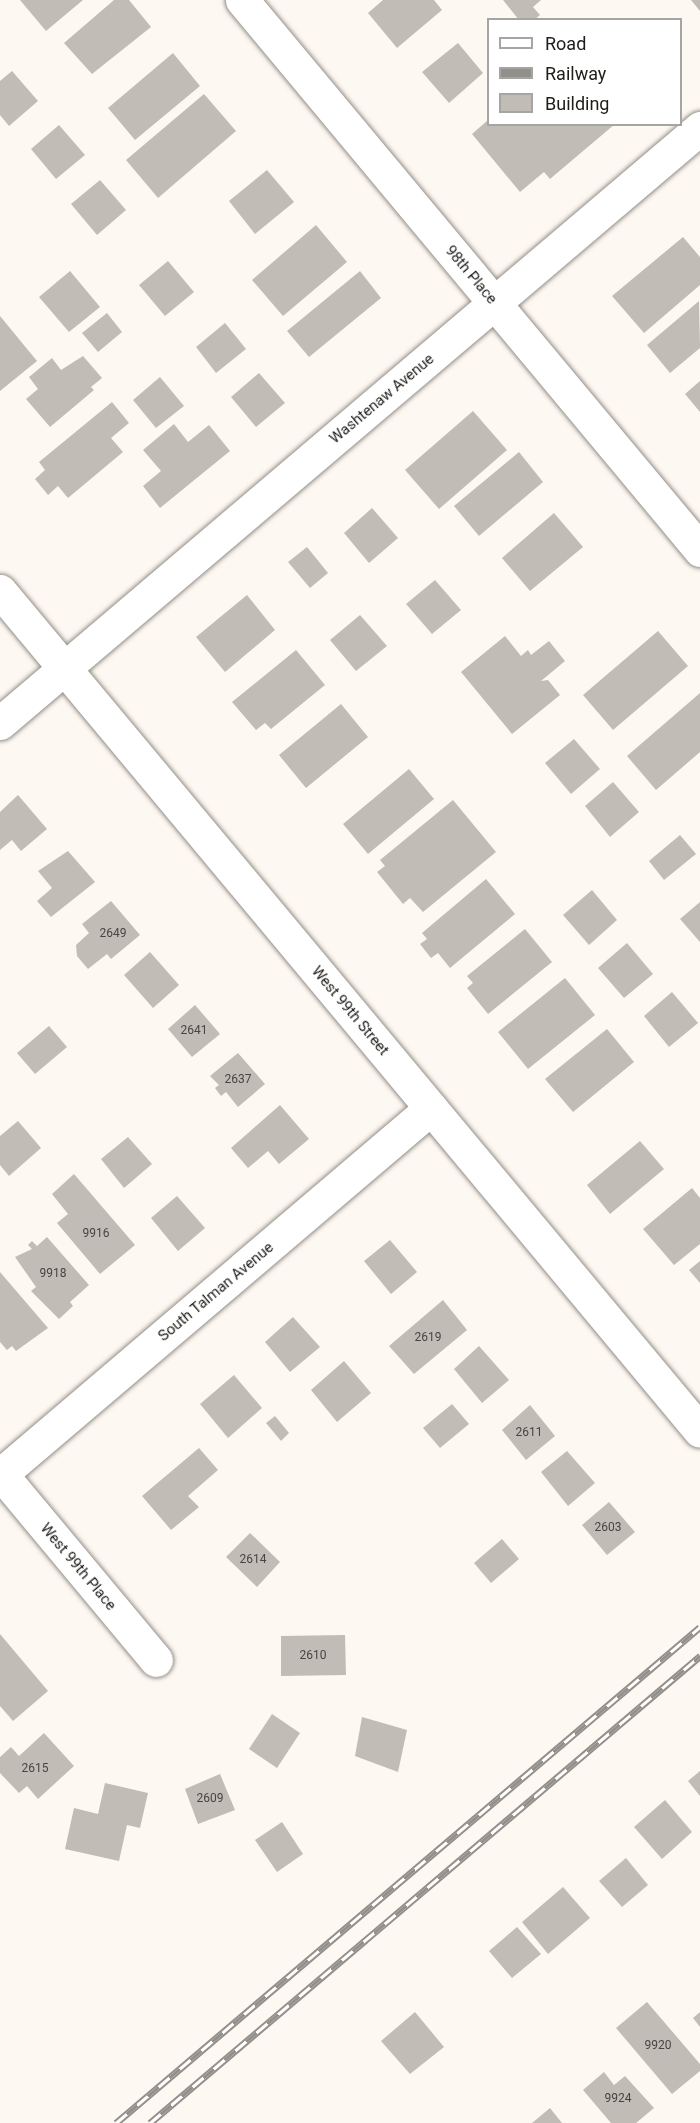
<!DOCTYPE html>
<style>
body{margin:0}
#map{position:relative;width:700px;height:2123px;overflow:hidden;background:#fef8f2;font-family:Roboto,sans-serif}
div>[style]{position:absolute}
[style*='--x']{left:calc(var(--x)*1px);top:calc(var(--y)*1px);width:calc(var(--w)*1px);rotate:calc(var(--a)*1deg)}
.building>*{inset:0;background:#c1bcb6}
.roads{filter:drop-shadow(0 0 2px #938e88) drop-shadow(0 0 2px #938e88)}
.minor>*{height:33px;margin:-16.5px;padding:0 16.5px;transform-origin:16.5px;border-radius:16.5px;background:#fff}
.tertiary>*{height:33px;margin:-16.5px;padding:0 16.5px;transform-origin:16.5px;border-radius:16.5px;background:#fff}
.rail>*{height:7px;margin-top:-3.5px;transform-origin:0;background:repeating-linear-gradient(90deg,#fff 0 14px,#93908b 0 28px);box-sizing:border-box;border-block:2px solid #93908b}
span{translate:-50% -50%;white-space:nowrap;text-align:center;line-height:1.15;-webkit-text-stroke:4.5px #fff;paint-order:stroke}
.number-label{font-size:12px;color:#474541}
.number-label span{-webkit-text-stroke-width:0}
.street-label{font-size:15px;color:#1e1d1a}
.legend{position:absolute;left:487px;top:18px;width:195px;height:108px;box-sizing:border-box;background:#fff;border:2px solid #a5a5a3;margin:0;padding:8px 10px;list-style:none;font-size:18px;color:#1e1d1a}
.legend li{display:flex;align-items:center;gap:12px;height:30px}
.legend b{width:30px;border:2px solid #a5a5a3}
</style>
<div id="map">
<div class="building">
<div style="clip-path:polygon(20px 0,83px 0,46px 31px)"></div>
<div style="clip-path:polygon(114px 0,129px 0,151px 27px,92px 74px,64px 43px)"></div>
<div style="clip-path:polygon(383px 0,434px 0,442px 10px,397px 48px,368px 13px)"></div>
<div style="clip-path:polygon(503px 0,541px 0,533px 7px,540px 15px,534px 20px,519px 20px)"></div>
<div style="clip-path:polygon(691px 0,700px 0,700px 11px)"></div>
<div style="clip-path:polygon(458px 43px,483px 73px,449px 103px,422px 72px)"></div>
<div style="clip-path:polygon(173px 53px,200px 86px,135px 140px,108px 108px)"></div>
<div style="clip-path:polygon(12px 71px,38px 101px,9px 126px,0 115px,0 81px)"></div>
<div style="clip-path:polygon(204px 94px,236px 131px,158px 198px,126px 160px)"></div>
<div style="clip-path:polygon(488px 120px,488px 124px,615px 124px,550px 179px,544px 172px,520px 192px,472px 134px)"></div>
<div style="clip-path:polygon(59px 125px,85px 155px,56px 179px,31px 149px)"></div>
<div style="clip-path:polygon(267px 170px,294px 202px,255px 234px,229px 201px)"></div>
<div style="clip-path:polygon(100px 180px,126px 210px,97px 235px,71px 204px)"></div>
<div style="clip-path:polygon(316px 225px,347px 262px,283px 316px,252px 280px)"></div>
<div style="clip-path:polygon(683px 237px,700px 257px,700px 285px,644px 333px,612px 296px)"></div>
<div style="clip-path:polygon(168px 261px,194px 292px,165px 316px,139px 285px)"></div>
<div style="clip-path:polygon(70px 271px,100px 307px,69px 332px,39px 297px)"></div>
<div style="clip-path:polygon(360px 271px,381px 298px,309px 357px,287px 331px)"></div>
<div style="clip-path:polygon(699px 301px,700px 348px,670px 373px,647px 345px)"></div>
<div style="clip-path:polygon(107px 313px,122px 332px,98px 352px,82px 333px)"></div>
<div style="clip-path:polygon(0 316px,37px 361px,0 391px)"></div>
<div style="clip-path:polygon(225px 323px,246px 349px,216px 373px,196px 347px)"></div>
<div style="clip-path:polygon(83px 356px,102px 378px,91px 387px,94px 390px,50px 427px,26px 399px,38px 389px,29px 377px,52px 358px,61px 370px)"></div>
<div style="clip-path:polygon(259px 373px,285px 403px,256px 427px,231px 397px)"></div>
<div style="clip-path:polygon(160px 377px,184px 406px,156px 428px,133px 400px)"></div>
<div style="clip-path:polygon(700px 381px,700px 412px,685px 394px)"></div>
<div style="clip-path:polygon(112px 402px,129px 423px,111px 438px,123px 452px,68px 498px,58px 486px,48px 495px,35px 479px,45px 470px,39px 462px)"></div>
<div style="clip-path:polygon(473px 411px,507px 450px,439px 509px,405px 470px)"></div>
<div style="clip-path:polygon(174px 424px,188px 442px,209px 425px,230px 451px,160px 508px,143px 486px,161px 471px,143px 450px)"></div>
<div style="clip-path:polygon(519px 452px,543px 482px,479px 536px,454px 506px)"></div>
<div style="clip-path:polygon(372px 508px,398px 538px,369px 563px,344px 533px)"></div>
<div style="clip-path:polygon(554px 513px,583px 547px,530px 591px,502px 558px)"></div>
<div style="clip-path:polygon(307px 547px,328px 573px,310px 588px,288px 562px)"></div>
<div style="clip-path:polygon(435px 580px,461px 610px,432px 634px,406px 604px)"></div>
<div style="clip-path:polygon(247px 595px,275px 630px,225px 672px,196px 637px)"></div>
<div style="clip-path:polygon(360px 615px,387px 646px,356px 671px,330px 640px)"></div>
<div style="clip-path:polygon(658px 631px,688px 666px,613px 730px,583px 695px)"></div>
<div style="clip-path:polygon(505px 636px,521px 656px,528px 650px,531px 655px,549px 641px,565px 661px,541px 681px,548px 680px,560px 695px,512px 734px,461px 672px)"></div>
<div style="clip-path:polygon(296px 650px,325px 685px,271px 729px,265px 723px,256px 730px,232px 702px)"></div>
<div style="clip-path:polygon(700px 693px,700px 752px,656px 790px,627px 756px)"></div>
<div style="clip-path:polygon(341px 704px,368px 737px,306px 788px,279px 755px)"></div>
<div style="clip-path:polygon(574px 739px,600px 769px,571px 794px,545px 763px)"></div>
<div style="clip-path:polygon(409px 769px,434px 799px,368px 854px,343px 824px)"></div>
<div style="clip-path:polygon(613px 782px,639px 812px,610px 837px,585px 806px)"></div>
<div style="clip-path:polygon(18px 795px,47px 829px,21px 851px,12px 840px,0 850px,0 812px)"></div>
<div style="clip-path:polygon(453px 800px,496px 852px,423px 912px,410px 898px,403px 904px,377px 872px,385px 866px,380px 860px)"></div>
<div style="clip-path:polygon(680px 835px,696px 854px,664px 880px,649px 861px)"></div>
<div style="clip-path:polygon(68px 851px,95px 882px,51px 917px,37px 901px,52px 888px,38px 871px)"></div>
<div style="clip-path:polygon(486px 879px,515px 914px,450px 968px,438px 953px,431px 958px,420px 944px,427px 939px,422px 933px)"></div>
<div style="clip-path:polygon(592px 890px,617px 920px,589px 945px,563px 915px)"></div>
<div style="clip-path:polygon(111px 901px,140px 935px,111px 959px,107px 954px,88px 969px,77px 956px,76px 945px,89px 933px,82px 924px)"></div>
<div style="clip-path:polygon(700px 902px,700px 942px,680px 919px)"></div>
<div style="clip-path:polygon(525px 929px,552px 962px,488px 1014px,467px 988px,473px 983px,467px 976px)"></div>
<div style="clip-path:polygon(627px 943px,653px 974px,624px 998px,598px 968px)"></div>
<div style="clip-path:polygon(150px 952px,179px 985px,153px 1008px,124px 975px)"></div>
<div style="clip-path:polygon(565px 978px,595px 1015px,528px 1069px,498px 1032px)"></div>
<div style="clip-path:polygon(672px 992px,698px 1023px,669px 1047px,644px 1016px)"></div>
<div style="clip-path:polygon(195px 1005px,220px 1034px,192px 1057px,168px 1029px)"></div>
<div style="clip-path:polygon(49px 1026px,67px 1047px,35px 1074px,17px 1053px)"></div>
<div style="clip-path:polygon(607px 1029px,634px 1062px,573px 1112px,545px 1079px)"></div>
<div style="clip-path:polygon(238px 1053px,265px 1084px,238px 1107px,226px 1092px,221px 1096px,215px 1088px,219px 1085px,210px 1076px)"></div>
<div style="clip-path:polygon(280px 1105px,309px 1139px,279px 1164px,268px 1151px,248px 1168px,231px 1148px)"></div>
<div style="clip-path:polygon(18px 1121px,41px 1148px,9px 1176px,0 1165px,0 1136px)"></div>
<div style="clip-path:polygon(128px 1137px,152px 1164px,124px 1188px,101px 1159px)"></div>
<div style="clip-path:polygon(640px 1141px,664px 1169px,610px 1214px,587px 1185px)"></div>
<div style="clip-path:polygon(74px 1174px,135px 1245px,100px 1274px,57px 1223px,68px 1214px,52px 1194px)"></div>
<div style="clip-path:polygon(692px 1188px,700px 1198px,700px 1244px,674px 1265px,643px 1229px)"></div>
<div style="clip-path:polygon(177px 1196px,205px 1228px,178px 1251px,151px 1218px)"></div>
<div style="clip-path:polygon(47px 1237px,89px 1285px,70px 1302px,73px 1306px,59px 1319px,31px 1291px,36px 1287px,15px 1257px,32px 1249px,28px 1245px,32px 1241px,37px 1246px)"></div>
<div style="clip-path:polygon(390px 1240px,417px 1272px,391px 1294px,364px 1261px)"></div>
<div style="clip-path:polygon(700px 1261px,700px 1283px,689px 1270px)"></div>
<div style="clip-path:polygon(0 1272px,48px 1328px,16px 1351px,12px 1346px,7px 1350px,0 1342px)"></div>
<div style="clip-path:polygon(443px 1300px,467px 1330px,414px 1374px,389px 1346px)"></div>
<div style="clip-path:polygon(293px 1317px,320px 1347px,290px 1372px,265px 1342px)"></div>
<div style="clip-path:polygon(479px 1346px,509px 1380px,482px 1403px,454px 1369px)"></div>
<div style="clip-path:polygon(344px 1361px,371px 1393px,337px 1422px,311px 1390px)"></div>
<div style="clip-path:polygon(234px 1375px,262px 1408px,228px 1438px,200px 1404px)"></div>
<div style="clip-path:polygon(452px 1404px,469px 1424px,440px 1448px,423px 1428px)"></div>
<div style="clip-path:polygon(530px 1405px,555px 1436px,526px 1460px,502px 1430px)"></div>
<div style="clip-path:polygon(275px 1416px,289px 1433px,281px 1441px,266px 1423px)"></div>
<div style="clip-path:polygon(199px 1448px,218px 1470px,188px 1496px,199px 1507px,171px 1530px,142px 1496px)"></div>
<div style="clip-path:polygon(567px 1451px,595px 1483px,568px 1506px,541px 1472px)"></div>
<div style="clip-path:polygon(609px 1502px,635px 1532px,607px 1555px,582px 1525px)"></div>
<div style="clip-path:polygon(250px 1533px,280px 1562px,257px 1587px,226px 1557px)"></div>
<div style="clip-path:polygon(502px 1539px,519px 1559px,491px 1583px,474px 1563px)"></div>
<div style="clip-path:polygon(0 1634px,48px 1691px,13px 1721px,0 1706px)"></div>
<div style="clip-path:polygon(345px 1635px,346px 1675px,281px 1676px,281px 1636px)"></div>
<div style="clip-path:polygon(272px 1714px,300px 1733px,277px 1768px,249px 1749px)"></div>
<div style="clip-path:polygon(362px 1717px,407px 1730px,398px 1772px,355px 1756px)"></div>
<div style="clip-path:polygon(44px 1733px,74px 1766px,38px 1799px,27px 1786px,19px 1793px,0 1773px,0 1757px,11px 1747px,19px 1756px)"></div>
<div style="clip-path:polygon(700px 1771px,700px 1796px,688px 1781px)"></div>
<div style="clip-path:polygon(220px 1774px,235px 1810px,198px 1824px,185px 1789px)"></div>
<div style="clip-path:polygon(105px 1783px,148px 1793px,140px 1828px,127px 1825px,119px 1861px,65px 1849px,74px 1808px,98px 1814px)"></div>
<div style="clip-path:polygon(665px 1800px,692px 1832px,662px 1859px,634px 1827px)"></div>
<div style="clip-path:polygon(282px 1822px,303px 1854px,277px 1872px,255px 1840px)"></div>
<div style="clip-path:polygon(626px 1858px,648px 1885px,622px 1907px,599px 1881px)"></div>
<div style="clip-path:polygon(563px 1887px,590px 1918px,548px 1954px,522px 1922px)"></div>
<div style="clip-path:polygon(517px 1927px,541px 1954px,512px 1978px,489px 1951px)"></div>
<div style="clip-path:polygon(647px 2002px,700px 2064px,700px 2071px,672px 2094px,616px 2028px)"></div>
<div style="clip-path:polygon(415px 2012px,444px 2047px,410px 2074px,381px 2041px)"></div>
<div style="clip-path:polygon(700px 2012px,700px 2027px,693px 2018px)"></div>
<div style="clip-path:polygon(604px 2072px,614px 2085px,625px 2076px,654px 2108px,636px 2123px,611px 2123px,583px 2090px)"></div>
<div style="clip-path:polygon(550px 2108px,562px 2123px,532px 2123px)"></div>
</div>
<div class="roads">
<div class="minor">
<div style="--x:242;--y:0;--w:716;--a:50.21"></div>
<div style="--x:0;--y:723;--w:919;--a:-40.36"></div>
<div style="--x:1;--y:1474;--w:242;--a:50.2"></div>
<div style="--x:0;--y:1475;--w:566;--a:-40.41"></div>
</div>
<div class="tertiary">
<div style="--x:0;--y:591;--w:1093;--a:50.19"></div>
</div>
</div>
<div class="rail">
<div style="--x:116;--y:2123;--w:766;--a:-40.34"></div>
<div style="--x:150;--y:2123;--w:722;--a:-40.33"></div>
</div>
<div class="number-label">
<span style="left:113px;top:934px">2649</span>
<span style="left:194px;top:1031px">2641</span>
<span style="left:238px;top:1080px">2637</span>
<span style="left:96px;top:1234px">9916</span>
<span style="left:53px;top:1274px">9918</span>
<span style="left:428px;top:1338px">2619</span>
<span style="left:529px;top:1433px">2611</span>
<span style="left:608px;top:1528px">2603</span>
<span style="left:253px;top:1560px">2614</span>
<span style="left:313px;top:1656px">2610</span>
<span style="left:35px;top:1769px">2615</span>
<span style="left:210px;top:1799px">2609</span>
<span style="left:658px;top:2046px">9920</span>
<span style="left:618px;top:2099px">9924</span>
</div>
<div class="street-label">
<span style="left:471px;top:275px;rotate:50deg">98th Place</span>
<span style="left:382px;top:399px;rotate:-40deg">Washtenaw Avenue</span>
<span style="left:350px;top:1011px;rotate:50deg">West 99th Street</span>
<span style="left:216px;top:1292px;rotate:-40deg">South Talman Avenue</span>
<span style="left:78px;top:1567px;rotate:50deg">West 99th Place</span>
</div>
<ul class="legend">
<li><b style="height:8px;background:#fff"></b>Road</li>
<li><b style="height:8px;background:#93908b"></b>Railway</li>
<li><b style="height:16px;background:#c1bcb6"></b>Building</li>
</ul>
</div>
